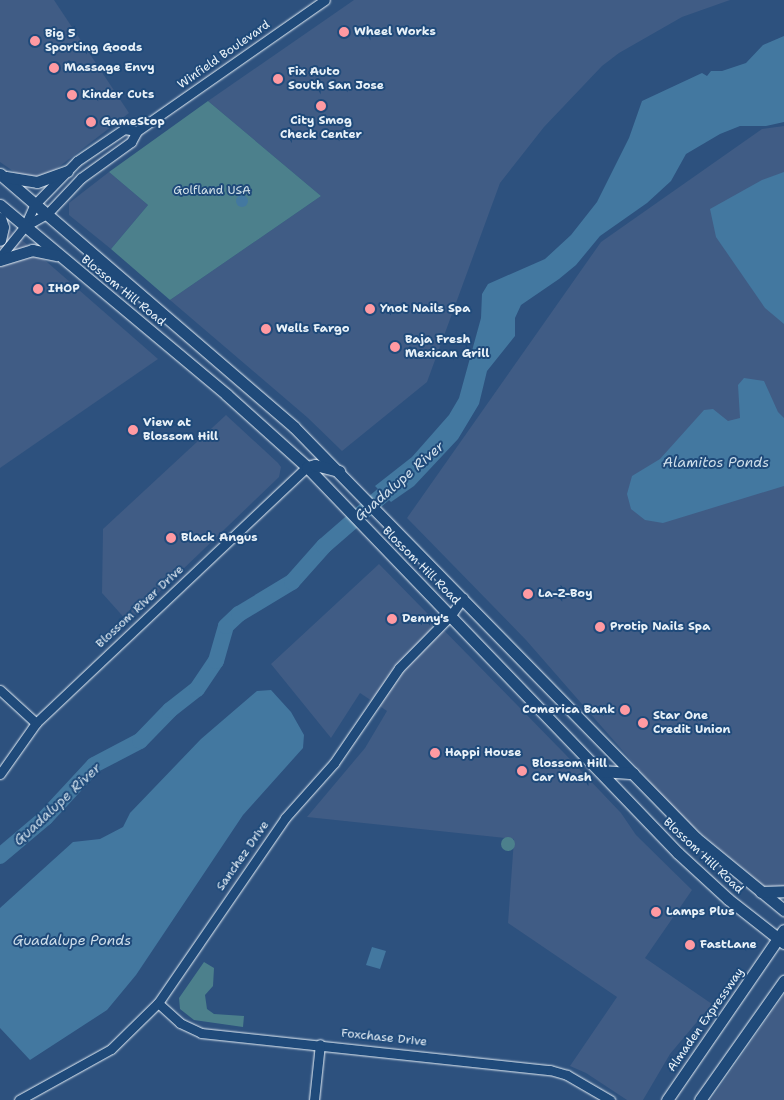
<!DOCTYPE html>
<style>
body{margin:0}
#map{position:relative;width:784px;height:1100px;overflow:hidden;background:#2d517e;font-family:"Shantell Sans",sans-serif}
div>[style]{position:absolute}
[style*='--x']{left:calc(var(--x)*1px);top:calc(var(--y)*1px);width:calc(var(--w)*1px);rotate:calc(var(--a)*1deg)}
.built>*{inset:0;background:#405c85}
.green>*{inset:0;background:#4c808c}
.round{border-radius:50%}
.water>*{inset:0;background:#4378a0}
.river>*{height:16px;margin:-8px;padding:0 8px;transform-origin:8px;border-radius:8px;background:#4378a0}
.roads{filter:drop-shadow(0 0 1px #e8f1f8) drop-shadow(0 0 1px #e8f1f8)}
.minor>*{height:9px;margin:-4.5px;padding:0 4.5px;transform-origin:4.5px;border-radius:4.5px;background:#1f4a7a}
.major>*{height:11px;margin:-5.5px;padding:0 5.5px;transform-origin:5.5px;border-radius:5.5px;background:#1f4a7a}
.dots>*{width:14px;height:14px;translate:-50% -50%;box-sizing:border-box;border:2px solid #1f4a7a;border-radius:50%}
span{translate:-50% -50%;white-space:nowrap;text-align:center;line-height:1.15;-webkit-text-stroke:4px #1f4a7a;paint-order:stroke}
.poi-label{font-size:12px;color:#e8f1f8;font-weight:700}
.left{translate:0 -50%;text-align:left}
.right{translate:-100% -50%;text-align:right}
.street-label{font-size:12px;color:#e8f1f8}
.park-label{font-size:12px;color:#d1e0e8}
.water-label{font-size:14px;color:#cfdfeb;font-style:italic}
</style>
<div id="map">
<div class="built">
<div style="clip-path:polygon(0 0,54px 0,129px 113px,51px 173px,38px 179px,23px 178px,0 162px)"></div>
<div style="clip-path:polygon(354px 0,730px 0,682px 17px,619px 53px,602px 66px,544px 127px,500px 183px,427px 382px,342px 451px,308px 418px,170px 300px,321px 196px,208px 101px)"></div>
<div style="clip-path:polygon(784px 126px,784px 894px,780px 899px,678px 814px,526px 640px,407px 518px,601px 242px,762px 129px)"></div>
<div style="clip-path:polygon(109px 172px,148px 205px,111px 249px,69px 215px,69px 203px)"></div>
<div style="clip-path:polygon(0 221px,158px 359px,0 468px)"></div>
<div style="clip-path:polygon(226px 415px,278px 463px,281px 467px,279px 477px,128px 622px,102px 593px,103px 529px)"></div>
<div style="clip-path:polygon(379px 564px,565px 754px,621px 813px,636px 835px,692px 890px,645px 958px,712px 1004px,670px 1054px,643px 1100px,627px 1100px,586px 1073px,570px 1066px,617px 997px,508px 923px,514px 839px,307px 817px,365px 748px,387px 711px,360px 693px,331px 738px,271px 664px)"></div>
<div style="clip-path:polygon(784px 994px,784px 1100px,711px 1100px)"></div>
</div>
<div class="green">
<div style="clip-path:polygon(208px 101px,321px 196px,170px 300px,111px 249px,148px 205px,109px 172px)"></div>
<div class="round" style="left:501px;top:837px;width:14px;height:14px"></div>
<div style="clip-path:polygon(204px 962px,214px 968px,213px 986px,205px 995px,207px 1009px,214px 1014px,244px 1016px,243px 1027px,194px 1020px,180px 1009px,179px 998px)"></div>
</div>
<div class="water">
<div style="clip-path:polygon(784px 36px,784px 122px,766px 126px,740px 126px,720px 134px,686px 154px,671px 181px,647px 203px,600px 236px,576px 265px,559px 279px,521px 305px,515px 318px,515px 336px,487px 371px,479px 404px,458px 439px,414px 486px,391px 502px,375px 486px,412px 457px,449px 415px,459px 398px,481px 318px,482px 294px,488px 284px,545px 259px,571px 235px,597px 202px,629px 138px,642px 101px,702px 73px,707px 76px,711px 71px,722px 71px,746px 63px,763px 45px)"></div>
<div style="clip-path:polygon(784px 172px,784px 324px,765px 308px,716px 237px,710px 209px,762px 180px)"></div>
<div class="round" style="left:236px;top:195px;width:12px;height:12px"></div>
<div style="clip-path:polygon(744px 378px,764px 381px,778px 412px,784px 418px,784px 486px,663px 523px,645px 520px,631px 509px,627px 494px,632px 476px,660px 459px,704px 410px,713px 409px,728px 421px,740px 418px,738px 385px)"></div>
<div style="clip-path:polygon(271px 690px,291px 712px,304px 735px,303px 748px,243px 815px,136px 975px,107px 1010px,30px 1060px,0 1028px,0 908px,73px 842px,100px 839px,123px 827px,130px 813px,201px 739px,257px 691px)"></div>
<div style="clip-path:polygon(372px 947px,386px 951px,380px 969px,366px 965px)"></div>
</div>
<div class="river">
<div style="--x:0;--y:856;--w:59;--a:-40.2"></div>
<div style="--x:45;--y:818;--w:72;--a:-47.2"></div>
<div style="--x:94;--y:765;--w:52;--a:-27.6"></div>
<div style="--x:140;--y:741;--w:43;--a:-45.9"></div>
<div style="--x:170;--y:710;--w:34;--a:-38"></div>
<div style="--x:197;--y:689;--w:34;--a:-56"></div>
<div style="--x:216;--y:661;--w:36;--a:-74"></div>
<div style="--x:226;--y:626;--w:18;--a:-43"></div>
<div style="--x:239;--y:614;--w:62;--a:-31.1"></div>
<div style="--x:292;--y:582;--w:48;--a:-48.4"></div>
<div style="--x:324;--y:546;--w:101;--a:-41"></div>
</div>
<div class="roads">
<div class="minor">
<div style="--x:25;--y:226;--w:25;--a:-29"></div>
<div style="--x:47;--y:214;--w:50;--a:-46.6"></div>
<div style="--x:81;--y:178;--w:62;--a:-35.8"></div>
<div style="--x:131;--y:142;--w:13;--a:-61"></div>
<div style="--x:137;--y:131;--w:229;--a:-34.9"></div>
<div style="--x:0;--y:257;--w:40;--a:-51"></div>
<div style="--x:25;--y:226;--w:24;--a:-66"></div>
<div style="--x:35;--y:204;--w:60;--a:-45.7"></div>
<div style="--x:77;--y:161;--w:57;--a:-34.2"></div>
<div style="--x:124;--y:129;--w:13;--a:9"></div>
<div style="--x:0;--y:690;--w:49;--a:42.5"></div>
<div style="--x:0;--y:774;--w:62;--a:-54.8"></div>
<div style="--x:36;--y:723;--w:373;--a:-43.4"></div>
<div style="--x:158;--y:1003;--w:30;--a:42"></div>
<div style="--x:180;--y:1023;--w:23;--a:25"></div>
<div style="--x:201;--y:1033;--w:351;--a:6.1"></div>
<div style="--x:550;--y:1070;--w:18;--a:16"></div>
<div style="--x:567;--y:1075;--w:50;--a:30.2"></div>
<div style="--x:19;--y:1100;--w:105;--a:-29"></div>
<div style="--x:111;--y:1049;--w:66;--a:-44.4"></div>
<div style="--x:158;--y:1003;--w:224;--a:-55.5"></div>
<div style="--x:285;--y:818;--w:74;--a:-48.3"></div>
<div style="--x:334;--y:763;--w:115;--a:-55.6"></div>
<div style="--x:399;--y:668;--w:74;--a:-45.5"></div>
<div style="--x:451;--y:615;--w:21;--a:-55"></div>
<div style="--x:314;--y:1100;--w:56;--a:-83.9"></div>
</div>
<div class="major">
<div style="--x:0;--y:174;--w:388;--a:40.7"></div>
<div style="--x:294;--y:427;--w:575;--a:45.63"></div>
<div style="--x:696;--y:838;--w:114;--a:39.3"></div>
<div style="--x:6;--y:177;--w:31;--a:9"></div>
<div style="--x:37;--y:182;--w:32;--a:-20"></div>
<div style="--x:0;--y:205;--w:296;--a:39.9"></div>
<div style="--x:227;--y:395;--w:108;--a:42"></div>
<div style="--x:307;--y:467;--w:535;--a:46.14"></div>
<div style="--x:678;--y:853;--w:68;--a:42.6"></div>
<div style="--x:728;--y:899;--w:71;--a:38.2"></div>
<div style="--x:0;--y:218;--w:9;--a:72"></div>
<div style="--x:3;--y:227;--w:13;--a:103"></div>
<div style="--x:0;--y:260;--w:34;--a:-17"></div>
<div style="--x:32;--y:250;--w:25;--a:12"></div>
<div style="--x:307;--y:467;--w:8;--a:-14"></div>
<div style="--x:315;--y:465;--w:25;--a:14"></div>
<div style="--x:601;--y:771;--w:32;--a:4"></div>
<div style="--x:761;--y:892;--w:23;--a:-2"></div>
<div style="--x:667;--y:1100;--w:206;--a:-55.5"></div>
<div style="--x:700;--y:1100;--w:146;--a:-54.8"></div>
</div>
</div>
<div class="dots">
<div style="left:344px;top:32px;background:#ff9aa2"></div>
<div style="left:35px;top:41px;background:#ff9aa2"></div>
<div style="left:54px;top:68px;background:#ff9aa2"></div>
<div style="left:278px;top:79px;background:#ff9aa2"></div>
<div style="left:72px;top:95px;background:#ff9aa2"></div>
<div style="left:321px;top:106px;background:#ff9aa2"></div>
<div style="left:91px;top:122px;background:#ff9aa2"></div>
<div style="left:38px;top:289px;background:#ff9aa2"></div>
<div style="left:370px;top:309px;background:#ff9aa2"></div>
<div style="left:266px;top:329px;background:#ff9aa2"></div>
<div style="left:395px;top:347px;background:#ff9aa2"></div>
<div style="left:133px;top:430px;background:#ff9aa2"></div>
<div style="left:171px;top:538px;background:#ff9aa2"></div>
<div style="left:528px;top:594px;background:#ff9aa2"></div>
<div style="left:392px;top:619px;background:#ff9aa2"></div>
<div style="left:600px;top:627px;background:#ff9aa2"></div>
<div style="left:625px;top:710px;background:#ff9aa2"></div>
<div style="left:643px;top:723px;background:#ff9aa2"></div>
<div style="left:435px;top:753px;background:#ff9aa2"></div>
<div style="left:522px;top:771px;background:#ff9aa2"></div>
<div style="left:656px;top:912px;background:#ff9aa2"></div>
<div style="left:690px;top:945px;background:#ff9aa2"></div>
</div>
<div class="poi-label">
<span class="left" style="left:354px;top:32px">Wheel Works</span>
<span class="left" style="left:45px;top:41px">Big 5<br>Sporting Goods</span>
<span class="left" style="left:64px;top:68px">Massage Envy</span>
<span class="left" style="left:288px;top:79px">Fix Auto<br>South San Jose</span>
<span class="left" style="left:82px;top:95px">Kinder Cuts</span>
<span style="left:321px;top:128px">City Smog<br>Check Center</span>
<span class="left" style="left:101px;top:122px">GameStop</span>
<span class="left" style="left:48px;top:289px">IHOP</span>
<span class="left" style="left:380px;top:309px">Ynot Nails Spa</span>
<span class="left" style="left:276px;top:329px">Wells Fargo</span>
<span class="left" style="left:405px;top:347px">Baja Fresh<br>Mexican Grill</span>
<span class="left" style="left:143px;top:430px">View at<br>Blossom Hill</span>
<span class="left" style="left:181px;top:538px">Black Angus</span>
<span class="left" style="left:538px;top:594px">La-Z-Boy</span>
<span class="left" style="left:402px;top:619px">Denny's</span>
<span class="left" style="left:610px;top:627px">Protip Nails Spa</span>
<span class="right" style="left:615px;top:710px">Comerica Bank</span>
<span class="left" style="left:653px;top:723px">Star One<br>Credit Union</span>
<span class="left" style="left:445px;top:753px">Happi House</span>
<span class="left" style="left:532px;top:771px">Blossom Hill<br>Car Wash</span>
<span class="left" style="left:666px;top:912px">Lamps Plus</span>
<span class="left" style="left:700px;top:945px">FastLane</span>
</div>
<div class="street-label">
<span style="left:224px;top:55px;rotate:-35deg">Winfield Boulevard</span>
<span style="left:123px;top:291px;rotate:39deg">Blossom Hill Road</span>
<span style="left:421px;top:566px;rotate:45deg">Blossom Hill Road</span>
<span style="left:140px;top:607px;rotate:-43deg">Blossom River Drive</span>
<span style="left:243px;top:856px;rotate:-55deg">Sanchez Drive</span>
<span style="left:703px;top:856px;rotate:43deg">Blossom Hill Road</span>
<span style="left:706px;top:1020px;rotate:-55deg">Almaden Expressway</span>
<span style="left:384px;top:1038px;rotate:6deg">Foxchase Drive</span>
</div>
<div class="park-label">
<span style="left:212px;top:191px">Golfland USA</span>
</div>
<div class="water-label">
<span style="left:716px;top:462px">Alamitos Ponds</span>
<span style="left:399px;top:481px;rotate:-41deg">Guadalupe River</span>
<span style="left:57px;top:804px;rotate:-43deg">Guadalupe River</span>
<span style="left:72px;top:940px">Guadalupe Ponds</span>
</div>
</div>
